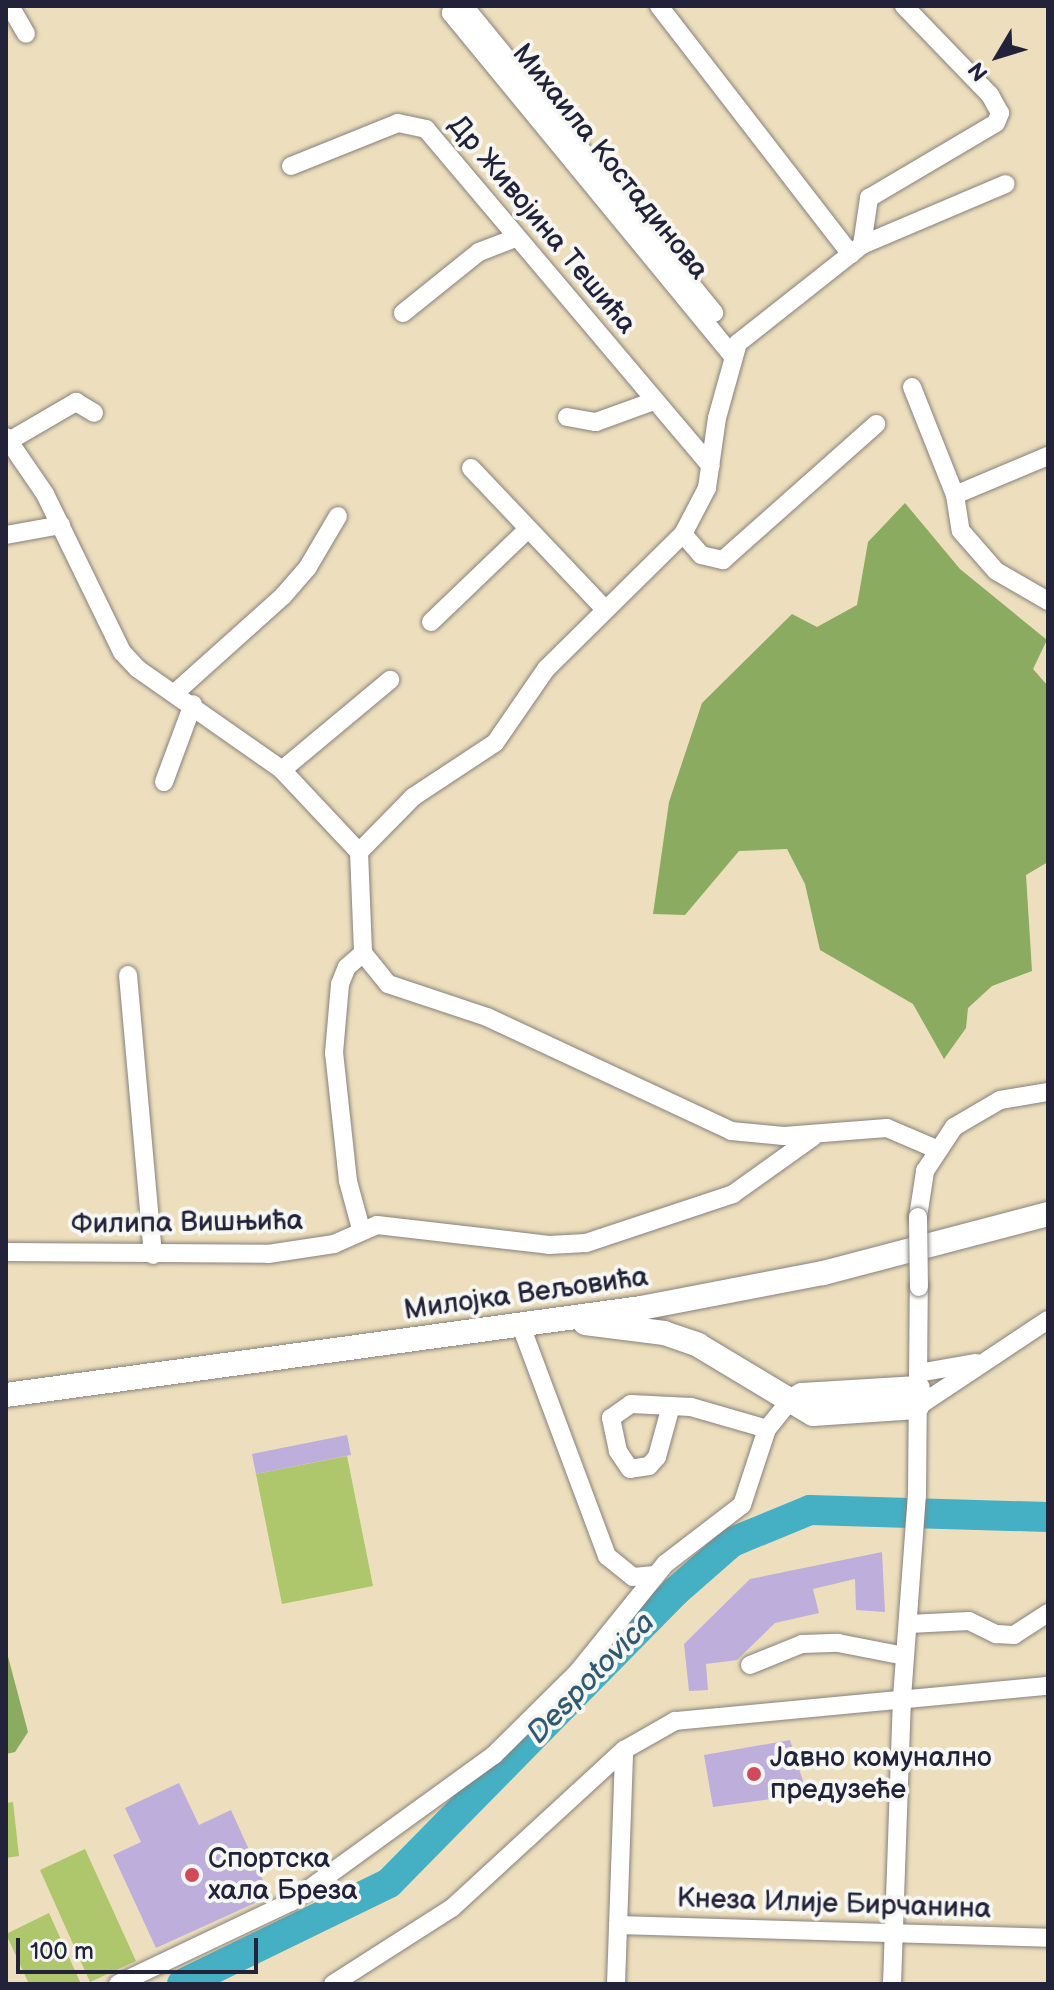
<!DOCTYPE html>
<meta charset="utf-8">
<style>
body{margin:0}
#map{position:relative;width:1054px;height:1990px;overflow:hidden;background:#eddfbd;font-family:"Balsamiq Sans",sans-serif}
div>[style]{position:absolute}
[style*='--x']{left:calc(var(--x)*1px);top:calc(var(--y)*1px);width:calc(var(--w)*1px);rotate:calc(var(--a)*1deg)}
.green>*{inset:0;background:#aec66c}
.forest>*{inset:0;background:#8aab60}
.river>*{height:30px;margin:-15px;padding:0 15px;transform-origin:15px;border-radius:15px;background:#45afc4}
.building>*{inset:0;background:#bdaedc}
.roads{filter:drop-shadow(0 0 2px #88807c) drop-shadow(0 0 2px #88807c)}
.minor>*{height:18px;margin:-9px;padding:0 9px;transform-origin:9px;border-radius:9px;background:#fff}
.major>*{height:24px;margin:-12px;padding:0 12px;transform-origin:12px;border-radius:12px;background:#fff}
.bridges{filter:drop-shadow(0 0 2px #88807c) drop-shadow(0 0 2px #88807c)}
.minor-bridge>*{height:18px;margin:-9px;padding:0 9px;transform-origin:9px;border-radius:9px;background:#fff}
.dots>*{width:22px;height:22px;translate:-50% -50%;box-sizing:border-box;border:4px solid #f6f6f2;border-radius:50%}
span{translate:-50% -50%;white-space:nowrap;text-align:center;line-height:1.15;-webkit-text-stroke:8px #f6f6f2;paint-order:stroke}
.street-label{font-size:28px;color:#22223b}
.poi-label{font-size:28px;color:#22223b}
.left{translate:0 -50%;text-align:left}
.water-label{font-size:30px;color:#305a72;font-style:italic}
.frame{position:absolute;inset:0;border:8px solid #22223b;pointer-events:none}
.north{position:absolute;left:958px;top:16px;width:80px;height:80px;-webkit-text-stroke:6px #f6f6f2;paint-order:stroke;rotate:232deg;font-size:22px;font-weight:700;line-height:32px;text-align:center;color:#22223b}
.north::after{content:'';display:block;margin:auto;width:28px;height:36px;background:#22223b;clip-path:polygon(50% 0,100% 100%,50% 72%,0 100%)}
.scale{position:absolute;left:16px;top:1938px;width:242px;height:36px;box-sizing:border-box;border:4px solid #22223b;border-top:0;padding-left:10px;font-size:24px;line-height:28px;white-space:nowrap;color:#22223b;-webkit-text-stroke:6px #f6f6f2;paint-order:stroke}
</style>
<div id="map">
<div class="green">
<div style="clip-path:polygon(347px 1456px,373px 1586px,282px 1604px,256px 1474px)"></div>
<div style="clip-path:polygon(13px 1802px,19px 1856px,6px 1858px,6px 1803px)"></div>
<div style="clip-path:polygon(85px 1849px,136px 1961px,90px 1982px,40px 1870px)"></div>
<div style="clip-path:polygon(49px 1913px,81px 1984px,29px 1984px,6px 1934px)"></div>
</div>
<div class="forest">
<div style="clip-path:polygon(905px 503px,960px 569px,1047px 640px,1033px 669px,1048px 686px,1048px 862px,1026px 875px,1032px 971px,992px 986px,968px 1008px,966px 1028px,944px 1059px,913px 1004px,820px 950px,805px 884px,787px 849px,739px 851px,685px 915px,653px 914px,669px 802px,702px 703px,792px 614px,817px 627px,857px 605px,868px 542px)"></div>
<div style="clip-path:polygon(6px 1649px,28px 1732px,15px 1752px,6px 1754px)"></div>
</div>
<div class="river">
<div style="--x:182;--y:1984;--w:230;--a:-26"></div>
<div style="--x:389;--y:1883;--w:409;--a:-45.5"></div>
<div style="--x:676;--y:1591;--w:74;--a:-41.2"></div>
<div style="--x:732;--y:1542;--w:84;--a:-22.3"></div>
<div style="--x:810;--y:1510;--w:238;--a:1.7"></div>
</div>
<div class="building">
<div style="clip-path:polygon(347px 1435px,351px 1455px,256px 1474px,252px 1454px)"></div>
<div style="clip-path:polygon(882px 1552px,885px 1612px,856px 1610px,855px 1579px,813px 1589px,819px 1613px,775px 1623px,737px 1660px,706px 1664px,708px 1690px,689px 1691px,684px 1644px,750px 1579px)"></div>
<div style="clip-path:polygon(790px 1740px,807px 1794px,713px 1807px,704px 1755px)"></div>
<div style="clip-path:polygon(179px 1783px,199px 1825px,231px 1810px,270px 1896px,156px 1948px,113px 1855px,141px 1842px,125px 1808px)"></div>
</div>
<div class="roads">
<div class="minor">
<div style="--x:10;--y:6;--w:32;--a:60"></div>
<div style="--x:458;--y:6;--w:10;--a:135"></div>
<div style="--x:451;--y:13;--w:443;--a:50.6"></div>
<div style="--x:464;--y:6;--w:396;--a:50.8"></div>
<div style="--x:659;--y:6;--w:314;--a:52.3"></div>
<div style="--x:291;--y:166;--w:115;--a:-21.9"></div>
<div style="--x:398;--y:123;--w:29;--a:12"></div>
<div style="--x:426;--y:129;--w:441;--a:49.8"></div>
<div style="--x:862;--y:245;--w:48;--a:-81.5"></div>
<div style="--x:869;--y:198;--w:147;--a:-30.6"></div>
<div style="--x:996;--y:123;--w:11;--a:-68"></div>
<div style="--x:1000;--y:113;--w:21;--a:-119"></div>
<div style="--x:990;--y:95;--w:124;--a:-134"></div>
<div style="--x:403;--y:313;--w:97;--a:-38.8"></div>
<div style="--x:479;--y:252;--w:40;--a:-21"></div>
<div style="--x:912;--y:387;--w:116;--a:68.3"></div>
<div style="--x:955;--y:495;--w:36;--a:81"></div>
<div style="--x:961;--y:531;--w:53;--a:48.8"></div>
<div style="--x:996;--y:571;--w:60;--a:30"></div>
<div style="--x:567;--y:417;--w:29;--a:10"></div>
<div style="--x:596;--y:422;--w:62;--a:-19.9"></div>
<div style="--x:6;--y:437;--w:69;--a:55.6"></div>
<div style="--x:45;--y:494;--w:176;--a:64"></div>
<div style="--x:122;--y:652;--w:23;--a:47"></div>
<div style="--x:138;--y:669;--w:176;--a:35"></div>
<div style="--x:282;--y:770;--w:112;--a:46.8"></div>
<div style="--x:359;--y:852;--w:101;--a:87.7"></div>
<div style="--x:363;--y:953;--w:40;--a:51"></div>
<div style="--x:388;--y:984;--w:104;--a:18.4"></div>
<div style="--x:487;--y:1017;--w:269;--a:25"></div>
<div style="--x:731;--y:1131;--w:53;--a:5.4"></div>
<div style="--x:784;--y:1136;--w:103;--a:-4.4"></div>
<div style="--x:887;--y:1128;--w:53;--a:23.2"></div>
<div style="--x:9;--y:441;--w:78;--a:-30.2"></div>
<div style="--x:76;--y:402;--w:21;--a:31"></div>
<div style="--x:471;--y:468;--w:195;--a:46.5"></div>
<div style="--x:955;--y:495;--w:101;--a:-22.8"></div>
<div style="--x:683;--y:534;--w:28;--a:49"></div>
<div style="--x:701;--y:555;--w:23;--a:13"></div>
<div style="--x:723;--y:560;--w:205;--a:-41.6"></div>
<div style="--x:6;--y:535;--w:56;--a:-10.3"></div>
<div style="--x:431;--y:622;--w:133;--a:-43.8"></div>
<div style="--x:176;--y:692;--w:144;--a:-41.9"></div>
<div style="--x:283;--y:596;--w:38;--a:-49"></div>
<div style="--x:308;--y:567;--w:59;--a:-59.5"></div>
<div style="--x:282;--y:770;--w:141;--a:-39.8"></div>
<div style="--x:164;--y:782;--w:83;--a:-69.6"></div>
<div style="--x:359;--y:852;--w:77;--a:-45.5"></div>
<div style="--x:413;--y:797;--w:98;--a:-33.4"></div>
<div style="--x:495;--y:743;--w:90;--a:-55.4"></div>
<div style="--x:546;--y:669;--w:192;--a:-44.6"></div>
<div style="--x:683;--y:534;--w:52;--a:-62.4"></div>
<div style="--x:707;--y:488;--w:71;--a:-81.9"></div>
<div style="--x:717;--y:418;--w:78;--a:-74.4"></div>
<div style="--x:738;--y:343;--w:158;--a:-38.3"></div>
<div style="--x:862;--y:245;--w:156;--a:-23"></div>
<div style="--x:128;--y:975;--w:281;--a:84.9"></div>
<div style="--x:918;--y:1217;--w:47;--a:-81.3"></div>
<div style="--x:925;--y:1171;--w:53;--a:-56.6"></div>
<div style="--x:954;--y:1127;--w:53;--a:-30.4"></div>
<div style="--x:1000;--y:1100;--w:49;--a:-9.5"></div>
<div style="--x:361;--y:1229;--w:50;--a:-105.2"></div>
<div style="--x:348;--y:1181;--w:129;--a:-96.2"></div>
<div style="--x:334;--y:1053;--w:69;--a:-85"></div>
<div style="--x:340;--y:984;--w:18;--a:-68"></div>
<div style="--x:347;--y:967;--w:21;--a:-41"></div>
<div style="--x:6;--y:1252;--w:262;--a:0.4"></div>
<div style="--x:268;--y:1254;--w:67;--a:-8.6"></div>
<div style="--x:334;--y:1244;--w:47;--a:-23.8"></div>
<div style="--x:377;--y:1225;--w:173;--a:6.6"></div>
<div style="--x:549;--y:1245;--w:37;--a:-3"></div>
<div style="--x:586;--y:1243;--w:155;--a:-18.4"></div>
<div style="--x:733;--y:1194;--w:98;--a:-35.5"></div>
<div style="--x:521;--y:1326;--w:246;--a:69.5"></div>
<div style="--x:607;--y:1556;--w:33;--a:39"></div>
<div style="--x:633;--y:1577;--w:22;--a:-5"></div>
<div style="--x:918;--y:1373;--w:59;--a:-9.8"></div>
<div style="--x:671;--y:1406;--w:53;--a:105.4"></div>
<div style="--x:657;--y:1457;--w:12;--a:132"></div>
<div style="--x:649;--y:1466;--w:19;--a:171"></div>
<div style="--x:630;--y:1469;--w:22;--a:-124"></div>
<div style="--x:618;--y:1451;--w:34;--a:-102"></div>
<div style="--x:611;--y:1418;--w:24;--a:-35"></div>
<div style="--x:631;--y:1404;--w:60;--a:2.9"></div>
<div style="--x:691;--y:1407;--w:79;--a:16.1"></div>
<div style="--x:917;--y:1407;--w:157;--a:-33.6"></div>
<div style="--x:909;--y:1624;--w:60;--a:-2.9"></div>
<div style="--x:969;--y:1621;--w:30;--a:26"></div>
<div style="--x:996;--y:1634;--w:18;--a:3"></div>
<div style="--x:1014;--y:1635;--w:40;--a:-32.9"></div>
<div style="--x:750;--y:1665;--w:56;--a:-22"></div>
<div style="--x:802;--y:1644;--w:36;--a:-2"></div>
<div style="--x:838;--y:1643;--w:68;--a:11"></div>
<div style="--x:618;--y:1925;--w:430;--a:1.7"></div>
<div style="--x:118;--y:1984;--w:191;--a:-25.4"></div>
<div style="--x:291;--y:1902;--w:251;--a:-35.9"></div>
<div style="--x:494;--y:1755;--w:117;--a:-44.7"></div>
<div style="--x:577;--y:1673;--w:140;--a:-51.1"></div>
<div style="--x:665;--y:1564;--w:97;--a:-37.5"></div>
<div style="--x:742;--y:1505;--w:80;--a:-71.8"></div>
<div style="--x:767;--y:1429;--w:35;--a:-51"></div>
<div style="--x:333;--y:1984;--w:141;--a:-32.6"></div>
<div style="--x:452;--y:1908;--w:234;--a:-42.6"></div>
<div style="--x:624;--y:1750;--w:59;--a:-29.6"></div>
<div style="--x:675;--y:1721;--w:375;--a:-5.4"></div>
<div style="--x:616;--y:1984;--w:234;--a:-88"></div>
<div style="--x:892;--y:1984;--w:286;--a:-88"></div>
<div style="--x:902;--y:1698;--w:203;--a:-85.8"></div>
<div style="--x:917;--y:1496;--w:209;--a:-89.5"></div>
</div>
<div class="major">
<div style="--x:585;--y:1323;--w:80;--a:7.2"></div>
<div style="--x:664;--y:1333;--w:36;--a:19"></div>
<div style="--x:698;--y:1345;--w:134;--a:31"></div>
<div style="--x:813;--y:1414;--w:104;--a:-3.9"></div>
<div style="--x:6;--y:1395;--w:641;--a:-7.8"></div>
<div style="--x:641;--y:1308;--w:185;--a:-10.9"></div>
<div style="--x:823;--y:1273;--w:233;--a:-14.7"></div>
<div style="--x:789;--y:1402;--w:15;--a:-28"></div>
<div style="--x:802;--y:1395;--w:116;--a:-3.5"></div>
</div>
</div>
<div class="bridges">
<div class="minor-bridge">
<div style="--x:918;--y:1217;--w:70;--a:89.2"></div>
</div>
</div>
<div class="dots">
<div style="left:754px;top:1774px;background:#d1495b"></div>
<div style="left:192px;top:1875px;background:#d1495b"></div>
</div>
<div class="street-label">
<span style="left:610px;top:162px;rotate:51deg">Михаила Костадинова</span>
<span style="left:542px;top:225px;rotate:50deg">Др Живојина Тешића</span>
<span style="left:187px;top:1223px;rotate:-1deg">Филипа Вишњића</span>
<span style="left:526px;top:1294px;rotate:-8deg">Милојка Вељовића</span>
<span style="left:834px;top:1904px;rotate:2deg">Кнеза Илије Бирчанина</span>
</div>
<div class="poi-label">
<span class="left" style="left:770px;top:1774px">Јавно комунално<br>предузеће</span>
<span class="left" style="left:208px;top:1875px">Спортска<br>хала Бреза</span>
</div>
<div class="water-label">
<span style="left:591px;top:1678px;rotate:-46deg">Despotovica</span>
</div>
<div class="frame"></div>
<div class="north">N</div>
<div class="scale">100 m</div>
</div>
